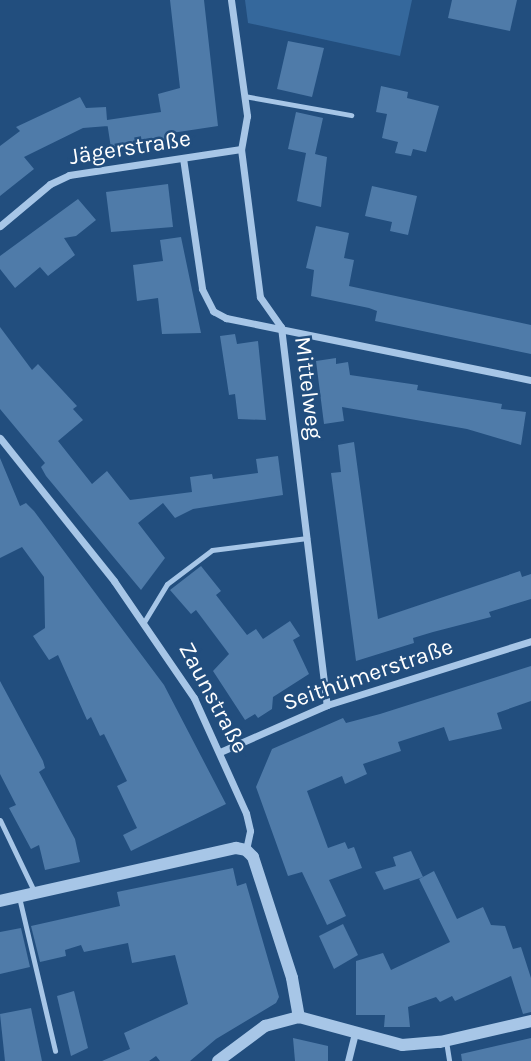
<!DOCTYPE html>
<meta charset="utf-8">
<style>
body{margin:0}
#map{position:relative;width:531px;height:1061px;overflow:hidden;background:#224e7e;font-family:Karla,sans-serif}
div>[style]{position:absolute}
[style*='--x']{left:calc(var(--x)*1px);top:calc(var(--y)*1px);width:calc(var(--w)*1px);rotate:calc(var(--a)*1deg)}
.green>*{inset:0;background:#35689c}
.building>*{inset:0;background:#4f7ba9}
.service>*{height:5px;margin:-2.5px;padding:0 2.5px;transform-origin:2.5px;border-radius:2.5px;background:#a7c6e7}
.minor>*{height:7px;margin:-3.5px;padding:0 3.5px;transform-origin:3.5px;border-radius:3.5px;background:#a7c6e7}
.tertiary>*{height:12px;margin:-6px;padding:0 6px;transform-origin:6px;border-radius:6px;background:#a7c6e7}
span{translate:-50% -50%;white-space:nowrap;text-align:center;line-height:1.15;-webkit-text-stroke:5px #224e7e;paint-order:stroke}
.street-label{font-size:23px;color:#fff}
</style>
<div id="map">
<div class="green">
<div style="clip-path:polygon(245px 0,412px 0,400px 56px,248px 23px)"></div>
</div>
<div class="building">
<div style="clip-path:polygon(170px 0,204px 0,218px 126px,165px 134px,166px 140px,111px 148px,107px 122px,108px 126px,83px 128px,24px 157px,34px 169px,0 196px,0 146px,20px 131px,16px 127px,80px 97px,86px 108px,106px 107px,107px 120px,161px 112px,158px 94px,180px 88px)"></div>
<div style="clip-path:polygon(452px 0,517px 0,510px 31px,448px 18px)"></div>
<div style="clip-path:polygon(288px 41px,324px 48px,312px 97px,277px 89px)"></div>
<div style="clip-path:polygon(381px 86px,408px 92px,407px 98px,439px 106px,426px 152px,413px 149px,411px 156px,395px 153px,398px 142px,382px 138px,387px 114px,376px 112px)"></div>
<div style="clip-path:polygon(296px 112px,323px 118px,315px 154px,327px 157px,321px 207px,297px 201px,306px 153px,288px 149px)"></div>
<div style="clip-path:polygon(168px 184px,173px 227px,111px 232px,106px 192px)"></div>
<div style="clip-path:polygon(372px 186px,417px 196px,408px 235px,390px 231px,392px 222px,365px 216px)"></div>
<div style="clip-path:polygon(78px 199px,96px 220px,76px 236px,64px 238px,75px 255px,48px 276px,40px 267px,15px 288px,0 269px,0 256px)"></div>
<div style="clip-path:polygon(316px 226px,349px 233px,344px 258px,354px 260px,349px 286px,531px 325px,531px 354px,375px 321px,377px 311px,369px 308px,311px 296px,314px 270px,306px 268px)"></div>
<div style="clip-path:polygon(181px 237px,201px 333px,162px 334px,158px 298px,137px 301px,133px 265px,163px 261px,160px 240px)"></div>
<div style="clip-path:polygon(0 327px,32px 370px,38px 364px,77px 406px,73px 409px,83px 420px,58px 441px,92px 484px,107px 471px,130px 500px,192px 492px,190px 477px,212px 474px,213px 479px,258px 473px,256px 459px,278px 456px,283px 495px,193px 509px,175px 518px,163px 503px,138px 523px,165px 558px,141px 590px,46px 476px,41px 467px,45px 463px,0 409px)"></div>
<div style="clip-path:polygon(235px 334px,237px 344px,258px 341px,266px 420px,238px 419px,235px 394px,229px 395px,220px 336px)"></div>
<div style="clip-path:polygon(336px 358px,336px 364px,348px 362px,350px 375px,418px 385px,417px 390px,502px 404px,501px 409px,526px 412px,521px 445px,467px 429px,342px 407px,344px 421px,324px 424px,316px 361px)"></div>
<div style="clip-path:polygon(354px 442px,378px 619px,520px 571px,522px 577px,531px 574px,531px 599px,489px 612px,491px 617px,433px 632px,413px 638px,414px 643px,356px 661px,331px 473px,341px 472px,338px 445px)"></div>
<div style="clip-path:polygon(0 458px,20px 506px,26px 503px,34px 511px,164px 685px,226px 804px,131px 851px,123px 835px,137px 828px,117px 786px,127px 781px,104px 734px,100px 736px,91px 717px,87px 720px,58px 655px,49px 660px,33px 636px,45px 628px,44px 577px,22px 547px,0 558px)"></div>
<div style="clip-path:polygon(201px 566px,221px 591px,216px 595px,247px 635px,256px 629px,263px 639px,290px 621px,300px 636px,293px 640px,309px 674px,273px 697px,272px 709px,258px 718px,255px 714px,245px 720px,213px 671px,229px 654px,196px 610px,191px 614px,170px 590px)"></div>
<div style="clip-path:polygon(531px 666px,531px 701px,497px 713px,502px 729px,449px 741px,444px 727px,398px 742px,401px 751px,363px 764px,367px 774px,345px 784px,342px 776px,307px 791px,328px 848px,345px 842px,348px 849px,354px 847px,362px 868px,329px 880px,346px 916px,327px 925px,302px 872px,288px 876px,256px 787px,272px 749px,343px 718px,346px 723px,380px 714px)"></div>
<div style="clip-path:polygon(0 681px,43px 761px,45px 768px,39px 772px,75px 839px,80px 862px,45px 870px,39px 845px,31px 849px,9px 808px,16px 805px,0 774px)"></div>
<div style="clip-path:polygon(411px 851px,423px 877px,384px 890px,375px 872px,396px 866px,393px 857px)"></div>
<div style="clip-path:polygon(233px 868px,237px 886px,246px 883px,279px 997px,276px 1003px,216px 1039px,190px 1061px,160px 1061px,156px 1056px,149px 1061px,102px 1061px,130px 1049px,124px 1033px,188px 1004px,175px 955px,132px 963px,128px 943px,84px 952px,81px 945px,65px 950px,66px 956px,40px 962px,31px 926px,120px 906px,117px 892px)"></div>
<div style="clip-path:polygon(434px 871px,457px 919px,483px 907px,491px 925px,505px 926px,513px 949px,521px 947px,531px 978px,531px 1012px,523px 1014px,511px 976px,455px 1001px,452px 996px,440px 1002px,436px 997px,408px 1007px,410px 1027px,384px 1027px,385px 1015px,356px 1015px,356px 961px,383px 953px,391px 970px,450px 942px,419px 879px)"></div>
<div style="clip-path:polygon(343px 924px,358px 955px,334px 969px,319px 936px)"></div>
<div style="clip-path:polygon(21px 928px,30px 967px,0 974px,0 932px)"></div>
<div style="clip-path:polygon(74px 991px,88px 1048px,71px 1056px,57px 996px)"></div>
<div style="clip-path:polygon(31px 1008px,42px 1061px,5px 1061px,0 1014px)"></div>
<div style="clip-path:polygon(293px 1038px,328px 1046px,328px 1061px,295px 1061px)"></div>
<div style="clip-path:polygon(531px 1038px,531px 1061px,462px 1061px,461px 1054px)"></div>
</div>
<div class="service">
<div style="--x:244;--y:96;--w:109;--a:10.1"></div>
<div style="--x:144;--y:622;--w:44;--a:-58.8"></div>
<div style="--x:167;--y:584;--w:56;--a:-37.1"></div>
<div style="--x:212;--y:550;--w:96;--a:-7.2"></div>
<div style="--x:0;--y:820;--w:81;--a:64.4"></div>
<div style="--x:19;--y:897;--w:158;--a:76.8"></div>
<div style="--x:446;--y:1041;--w:20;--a:81"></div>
</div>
<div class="minor">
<div style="--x:231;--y:0;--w:117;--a:82.1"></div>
<div style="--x:247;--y:116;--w:34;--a:100"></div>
<div style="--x:241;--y:149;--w:149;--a:82.7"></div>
<div style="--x:260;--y:297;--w:37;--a:55"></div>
<div style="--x:281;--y:327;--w:381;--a:83.1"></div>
<div style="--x:183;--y:158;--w:132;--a:81.7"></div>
<div style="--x:202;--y:289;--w:25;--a:63"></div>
<div style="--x:213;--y:311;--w:15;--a:28"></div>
<div style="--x:226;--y:318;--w:311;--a:11.5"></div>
<div style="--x:0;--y:226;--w:65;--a:-40"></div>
<div style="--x:50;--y:184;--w:21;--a:-25"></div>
<div style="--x:69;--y:175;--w:174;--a:-8.6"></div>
<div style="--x:0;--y:438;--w:183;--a:51.4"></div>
<div style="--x:114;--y:581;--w:142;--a:55.6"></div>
<div style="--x:194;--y:698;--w:126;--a:65.7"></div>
<div style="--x:246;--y:813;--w:18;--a:77"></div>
<div style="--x:250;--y:831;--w:19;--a:102"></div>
<div style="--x:220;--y:752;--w:117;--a:-23.7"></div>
<div style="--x:327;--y:705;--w:214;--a:-17.4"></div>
<div style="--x:348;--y:1061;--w:29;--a:-76"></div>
</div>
<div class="tertiary">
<div style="--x:0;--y:901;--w:242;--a:-12.7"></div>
<div style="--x:236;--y:848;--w:10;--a:11"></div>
<div style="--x:246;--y:850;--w:10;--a:45"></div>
<div style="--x:253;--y:857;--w:127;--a:72.1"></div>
<div style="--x:292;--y:978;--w:40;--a:80"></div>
<div style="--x:218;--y:1061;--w:59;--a:-36.7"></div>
<div style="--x:265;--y:1026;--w:35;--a:-15"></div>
<div style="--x:299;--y:1017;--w:107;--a:15.2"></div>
<div style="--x:402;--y:1045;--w:38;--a:-5"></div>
<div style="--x:440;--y:1042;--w:93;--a:-13"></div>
</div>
<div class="street-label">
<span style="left:130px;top:148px;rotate:-9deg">Jägerstraße</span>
<span style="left:308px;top:388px;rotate:83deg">Mittelweg</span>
<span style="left:368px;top:675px;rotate:-19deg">Seithümerstraße</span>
<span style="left:213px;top:698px;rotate:62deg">Zaunstraße</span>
</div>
</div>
